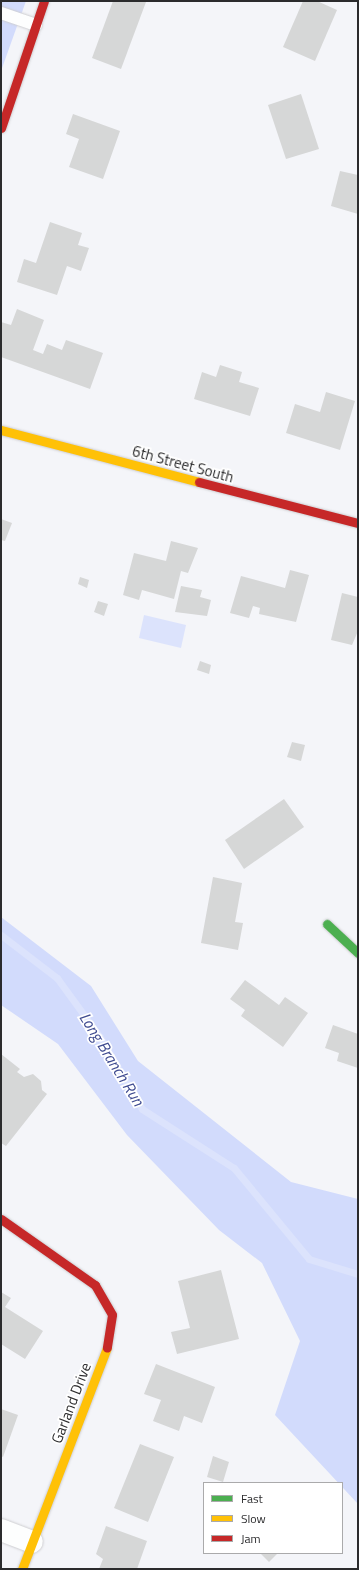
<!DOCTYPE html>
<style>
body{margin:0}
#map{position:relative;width:359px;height:1570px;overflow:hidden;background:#f4f5f9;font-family:"Titillium Web",sans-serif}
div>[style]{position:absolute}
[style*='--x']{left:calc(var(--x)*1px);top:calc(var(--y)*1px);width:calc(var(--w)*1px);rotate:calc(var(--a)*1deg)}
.green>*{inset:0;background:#d2dbfc}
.water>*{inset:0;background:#dce3fc}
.stream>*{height:7px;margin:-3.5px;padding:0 3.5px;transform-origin:3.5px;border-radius:3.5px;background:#dce3fc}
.building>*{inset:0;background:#d6d7d7}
.roads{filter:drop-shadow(0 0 1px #ceced1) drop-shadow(0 0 1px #ceced1)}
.lane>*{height:12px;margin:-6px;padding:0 6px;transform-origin:6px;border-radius:6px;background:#fdfefe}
.street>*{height:22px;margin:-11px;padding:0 11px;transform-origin:11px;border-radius:11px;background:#fdfefe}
.fast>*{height:9px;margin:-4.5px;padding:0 4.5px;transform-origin:4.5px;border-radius:4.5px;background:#4caf50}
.slow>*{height:9px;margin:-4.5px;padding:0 4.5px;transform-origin:4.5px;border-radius:4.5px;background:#ffc107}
.jam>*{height:9px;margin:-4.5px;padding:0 4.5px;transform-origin:4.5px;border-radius:4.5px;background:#c62828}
span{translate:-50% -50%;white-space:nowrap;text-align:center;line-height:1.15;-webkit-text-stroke:3.5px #fff;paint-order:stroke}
.street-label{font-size:15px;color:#2b2b2d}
.water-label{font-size:16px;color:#3f4b90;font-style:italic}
.frame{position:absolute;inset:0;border:2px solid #2b2b2d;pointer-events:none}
.legend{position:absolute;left:203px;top:1482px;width:140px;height:72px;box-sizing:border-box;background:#fff;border:1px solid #aaaaab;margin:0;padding:5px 7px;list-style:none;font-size:12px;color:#2b2b2d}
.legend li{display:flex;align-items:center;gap:8px;height:20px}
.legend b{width:20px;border:1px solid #aaaaab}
</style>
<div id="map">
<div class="green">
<div style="clip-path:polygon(1px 1px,26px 1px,1px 71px)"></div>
<div style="clip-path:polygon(1px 917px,91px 986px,138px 1061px,291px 1182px,358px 1199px,358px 1504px,275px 1415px,300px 1341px,262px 1263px,219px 1230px,127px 1135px,58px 1044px,1px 1005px)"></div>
</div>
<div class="water">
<div style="clip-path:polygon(144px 615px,186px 625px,181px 648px,139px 638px)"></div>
</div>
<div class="stream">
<div style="--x:1;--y:935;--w:71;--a:37.5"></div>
<div style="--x:57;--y:978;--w:73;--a:53.9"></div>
<div style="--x:100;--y:1037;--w:83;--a:59.7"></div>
<div style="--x:142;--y:1109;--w:109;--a:32.7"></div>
<div style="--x:234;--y:1168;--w:118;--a:50.5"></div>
<div style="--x:309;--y:1259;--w:51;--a:17"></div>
</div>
<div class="building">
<div style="clip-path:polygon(113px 1px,146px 2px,121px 69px,92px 58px)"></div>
<div style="clip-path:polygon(303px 1px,317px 1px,337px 10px,315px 61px,283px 47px)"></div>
<div style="clip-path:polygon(301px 94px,319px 149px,286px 159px,268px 105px)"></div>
<div style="clip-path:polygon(73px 114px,120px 131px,103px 179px,69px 167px,79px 139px,66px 134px)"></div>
<div style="clip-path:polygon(340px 171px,358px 175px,358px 214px,331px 206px)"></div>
<div style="clip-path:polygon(50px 222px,82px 233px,78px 245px,89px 248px,81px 271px,67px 266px,57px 295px,17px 282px,24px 259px,36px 263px)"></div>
<div style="clip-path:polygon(17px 309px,44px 320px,33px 350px,43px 354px,47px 344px,62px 350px,66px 340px,103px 353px,90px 389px,1px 357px,1px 322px,11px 325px)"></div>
<div style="clip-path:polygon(220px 365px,242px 372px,239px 382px,259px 388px,250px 416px,194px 399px,202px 372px,216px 377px)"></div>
<div style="clip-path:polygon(326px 392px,355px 401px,340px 450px,286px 433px,295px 404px,320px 412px)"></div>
<div style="clip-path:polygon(1px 519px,12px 523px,5px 541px,1px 540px)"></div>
<div style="clip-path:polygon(171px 541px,198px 548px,188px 573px,181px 571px,174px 599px,142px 590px,139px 600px,123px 595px,134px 553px,166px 561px)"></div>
<div style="clip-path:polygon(290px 570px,309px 575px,296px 622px,259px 614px,260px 608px,253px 606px,249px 618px,230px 613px,241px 576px,285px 588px)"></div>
<div style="clip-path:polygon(80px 577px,89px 580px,87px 588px,78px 584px)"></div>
<div style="clip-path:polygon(181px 586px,202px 590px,200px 597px,211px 600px,207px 616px,175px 612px)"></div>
<div style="clip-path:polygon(342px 593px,358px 597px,358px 631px,352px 645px,331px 640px)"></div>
<div style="clip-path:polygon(98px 601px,108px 604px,104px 616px,94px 612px)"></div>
<div style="clip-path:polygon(200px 661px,211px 665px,209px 674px,197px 670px)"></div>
<div style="clip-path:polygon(292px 742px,305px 745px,301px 761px,287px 757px)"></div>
<div style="clip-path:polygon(284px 799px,304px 827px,244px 869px,225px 840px)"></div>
<div style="clip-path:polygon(213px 877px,242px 883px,235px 922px,243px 923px,238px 950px,201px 943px)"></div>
<div style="clip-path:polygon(245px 980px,279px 1005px,285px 997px,308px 1013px,283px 1047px,241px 1016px,245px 1010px,230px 999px)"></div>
<div style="clip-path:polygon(333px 1025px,358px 1034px,358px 1068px,337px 1061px,339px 1053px,325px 1048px)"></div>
<div style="clip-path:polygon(1px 1054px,20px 1069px,17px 1072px,24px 1077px,33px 1074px,41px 1081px,42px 1090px,47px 1094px,6px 1146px,1px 1143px)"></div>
<div style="clip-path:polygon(221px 1270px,239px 1339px,177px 1354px,171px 1332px,190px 1328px,178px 1281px)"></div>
<div style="clip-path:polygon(1px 1292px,11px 1298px,5px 1307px,43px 1331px,25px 1359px,1px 1344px)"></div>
<div style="clip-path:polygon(156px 1364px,215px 1387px,202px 1423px,184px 1416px,179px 1431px,153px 1421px,161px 1400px,144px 1394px)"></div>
<div style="clip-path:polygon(1px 1409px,18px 1415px,3px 1457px,1px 1456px)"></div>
<div style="clip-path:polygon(140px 1444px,174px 1457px,148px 1522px,114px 1508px)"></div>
<div style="clip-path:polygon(213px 1456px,229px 1462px,223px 1482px,207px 1477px)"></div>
<div style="clip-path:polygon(106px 1526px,147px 1541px,137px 1569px,99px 1569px,103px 1559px,96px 1554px)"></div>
<div style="clip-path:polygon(260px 1553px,278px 1553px,269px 1562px)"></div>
</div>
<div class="roads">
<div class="lane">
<div style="--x:1;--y:13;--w:37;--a:19"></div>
</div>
<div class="street">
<div style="--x:1;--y:1530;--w:33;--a:21"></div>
</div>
<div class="fast">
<div style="--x:327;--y:924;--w:42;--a:43.1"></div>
</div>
<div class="slow">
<div style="--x:1;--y:430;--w:205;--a:14.7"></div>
<div style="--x:22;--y:1569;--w:237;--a:-69"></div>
</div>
<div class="jam">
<div style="--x:1;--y:128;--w:134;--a:-71.3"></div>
<div style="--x:199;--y:482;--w:164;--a:14.5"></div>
<div style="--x:1;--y:1219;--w:115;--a:35.1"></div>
<div style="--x:95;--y:1285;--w:34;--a:60"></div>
<div style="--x:112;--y:1315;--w:33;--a:99"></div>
</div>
</div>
<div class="street-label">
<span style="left:183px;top:464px;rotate:15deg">6th Street South</span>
<span style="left:71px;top:1403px;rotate:-69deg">Garland Drive</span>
</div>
<div class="water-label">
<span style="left:112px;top:1059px;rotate:58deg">Long Branch Run</span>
</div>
<div class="frame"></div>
<ul class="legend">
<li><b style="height:5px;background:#4caf50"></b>Fast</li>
<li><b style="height:5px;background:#ffc107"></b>Slow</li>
<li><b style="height:5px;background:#c62828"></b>Jam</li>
</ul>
</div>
